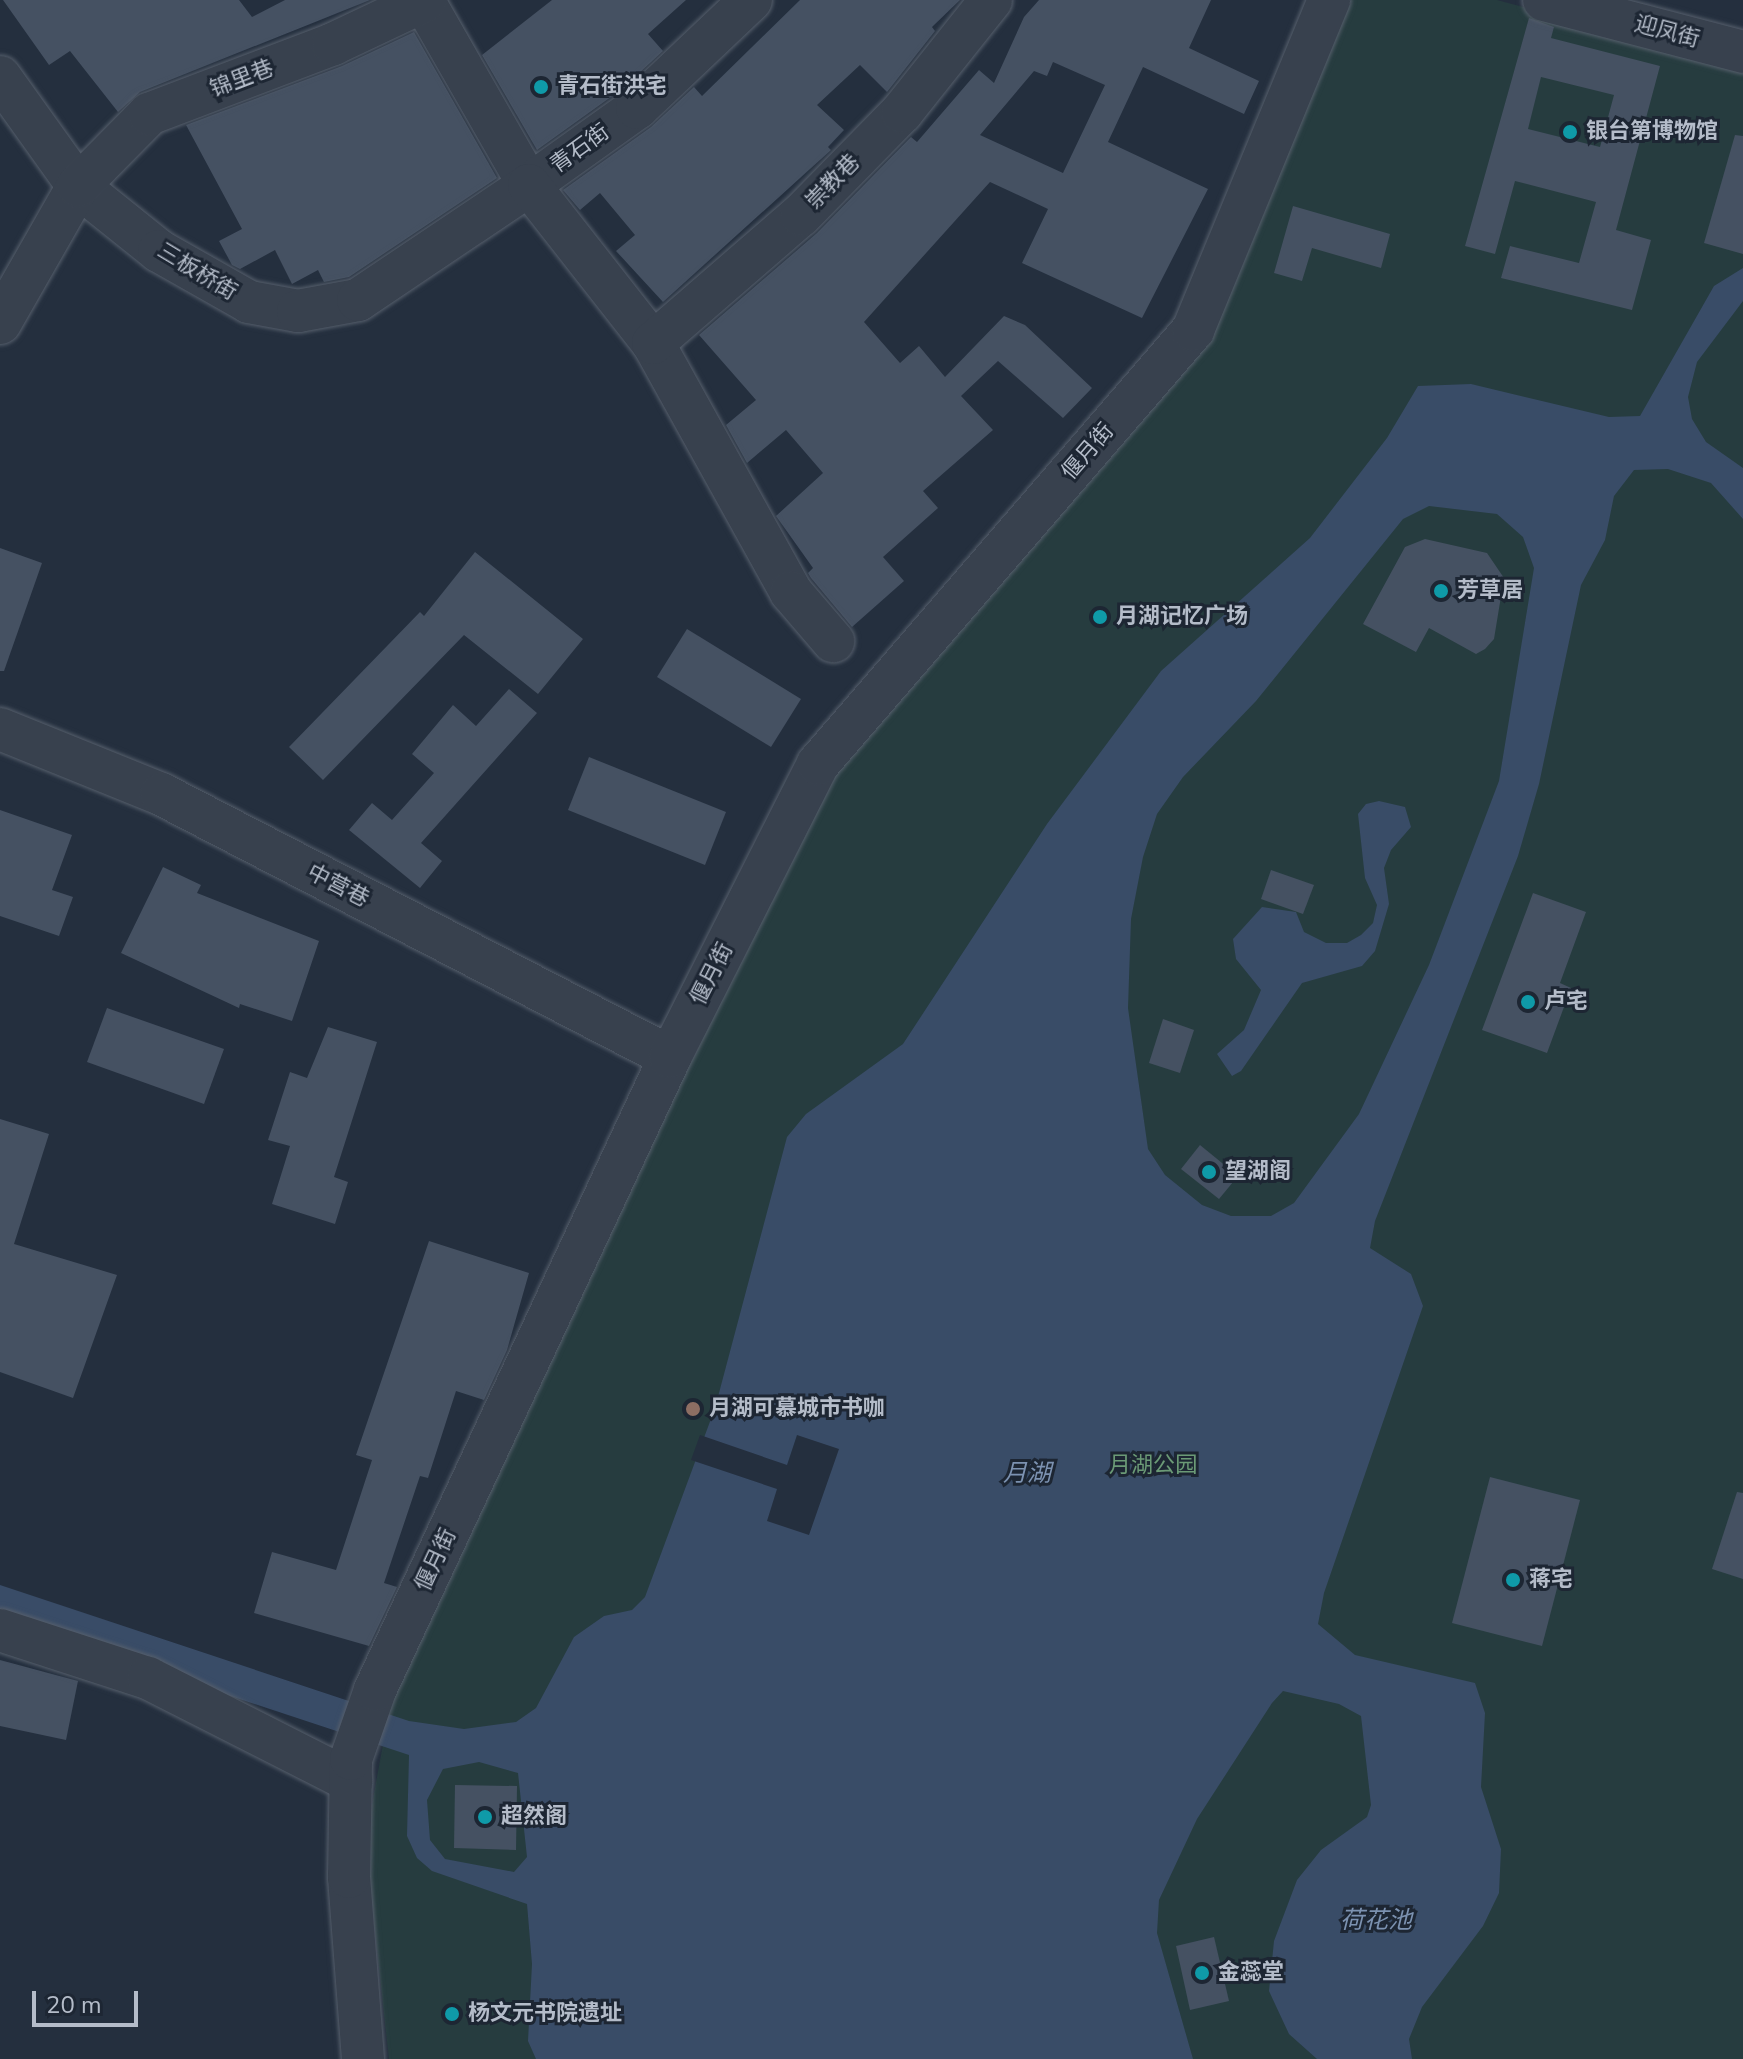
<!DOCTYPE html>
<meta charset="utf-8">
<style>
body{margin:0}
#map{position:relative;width:1743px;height:2059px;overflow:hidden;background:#242f3e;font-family:"Nunito Sans","Noto Sans SC",sans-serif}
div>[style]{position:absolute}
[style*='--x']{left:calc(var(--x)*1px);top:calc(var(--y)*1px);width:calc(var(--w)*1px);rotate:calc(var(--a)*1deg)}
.green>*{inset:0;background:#263c3f}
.water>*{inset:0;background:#394c67}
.pier>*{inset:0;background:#242f3e}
.building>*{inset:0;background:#455162}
.roads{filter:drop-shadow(0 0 2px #565f6c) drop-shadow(0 0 2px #565f6c)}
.minor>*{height:42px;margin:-21px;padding:0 21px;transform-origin:21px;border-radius:21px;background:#38414e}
.dots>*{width:22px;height:22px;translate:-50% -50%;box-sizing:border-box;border:4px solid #1d2633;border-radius:50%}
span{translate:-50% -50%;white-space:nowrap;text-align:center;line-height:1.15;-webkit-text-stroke:6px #1d2633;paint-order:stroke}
.street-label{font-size:22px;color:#b4bcc9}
.poi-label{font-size:22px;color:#b4bcc9;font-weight:700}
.left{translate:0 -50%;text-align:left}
.park-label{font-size:22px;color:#6b9a76}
.water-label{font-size:24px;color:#7c92b1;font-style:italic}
.scale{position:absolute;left:32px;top:1991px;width:106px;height:36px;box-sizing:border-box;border:4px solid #b4bcc9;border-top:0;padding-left:10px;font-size:24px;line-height:28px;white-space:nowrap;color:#b4bcc9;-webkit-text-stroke:6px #1d2633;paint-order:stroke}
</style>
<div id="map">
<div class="green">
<div style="clip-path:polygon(1343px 0,1497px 0,1743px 66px,1743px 2059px,389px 2059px,365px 1843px,392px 1695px,828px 769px,1199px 334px)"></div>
</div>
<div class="water">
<div style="clip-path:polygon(evenodd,1743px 268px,1743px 301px,1697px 362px,1688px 397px,1692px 419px,1706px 442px,1743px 468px,1743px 519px,1711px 483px,1668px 469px,1634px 470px,1614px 496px,1605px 540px,1581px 585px,1539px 784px,1518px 856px,1375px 1221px,1370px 1248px,1411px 1274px,1423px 1306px,1324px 1593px,1318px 1624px,1355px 1655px,1475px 1683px,1485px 1713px,1481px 1787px,1501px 1849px,1499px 1893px,1483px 1926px,1422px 2007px,1409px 2039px,1412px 2059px,1317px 2059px,1289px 2034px,1269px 1991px,1274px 1941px,1297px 1880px,1321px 1850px,1367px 1817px,1371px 1805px,1361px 1716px,1339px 1704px,1283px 1691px,1272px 1703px,1197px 1819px,1159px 1900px,1157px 1933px,1193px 2059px,536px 2059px,528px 2041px,532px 1964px,527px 1904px,432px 1871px,417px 1858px,407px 1836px,409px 1755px,0 1620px,0 1585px,409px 1721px,464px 1729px,516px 1722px,536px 1708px,574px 1637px,604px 1616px,632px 1610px,645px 1597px,715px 1408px,787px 1137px,806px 1114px,903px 1044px,1047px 824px,1161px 671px,1310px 538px,1387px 438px,1418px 386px,1471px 384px,1609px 417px,1640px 416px,1714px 286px,1743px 268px,1429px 506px,1497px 514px,1523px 537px,1534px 568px,1499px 781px,1429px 965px,1359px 1114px,1294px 1203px,1271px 1216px,1231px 1216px,1202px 1205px,1165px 1175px,1148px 1149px,1128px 1008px,1131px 919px,1143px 857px,1157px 814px,1183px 777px,1256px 701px,1403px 519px,1429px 506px,1743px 268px,479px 1762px,518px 1773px,527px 1857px,514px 1872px,445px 1859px,430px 1840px,427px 1800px,443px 1769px,479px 1762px)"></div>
<div style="clip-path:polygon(1379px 801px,1405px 807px,1411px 827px,1391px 850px,1384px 868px,1389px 904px,1375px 951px,1362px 966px,1302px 983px,1241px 1071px,1232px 1076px,1217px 1054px,1244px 1030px,1261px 990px,1236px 959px,1233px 939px,1262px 907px,1296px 912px,1304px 932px,1326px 943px,1347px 943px,1361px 935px,1373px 923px,1377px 905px,1365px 878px,1358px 814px,1366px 804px)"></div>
</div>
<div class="pier">
<div style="clip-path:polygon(700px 1435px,787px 1465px,797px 1435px,839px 1449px,809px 1535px,767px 1521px,777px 1489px,691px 1460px)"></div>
</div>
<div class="building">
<div style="clip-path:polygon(3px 0,239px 0,252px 17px,285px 0,370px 0,140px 92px,118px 112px,70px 51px,49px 65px)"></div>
<div style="clip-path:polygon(552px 0,686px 0,648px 34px,663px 51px,622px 89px,537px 150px,482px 55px)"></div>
<div style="clip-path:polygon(800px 0,960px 0,932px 27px,935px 31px,887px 92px,860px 65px,817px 105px,844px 130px,828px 147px,831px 150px,663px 302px,616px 251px,635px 235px,600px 193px,580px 210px,563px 190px,651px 127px,694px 87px,702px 96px)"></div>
<div style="clip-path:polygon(evenodd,1039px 0,1211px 0,1189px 48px,1259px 81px,1244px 114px,1143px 67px,1108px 142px,1208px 189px,1142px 318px,1022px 263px,1048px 209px,990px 182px,864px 322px,900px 363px,919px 346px,945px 377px,1004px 316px,1025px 325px,1092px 388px,1063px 418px,998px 361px,961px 396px,993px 430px,923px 491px,938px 508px,883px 557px,904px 581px,852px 627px,811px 578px,808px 573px,813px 568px,776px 516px,823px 473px,786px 430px,747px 463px,726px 425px,756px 400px,699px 335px,817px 233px,911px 137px,917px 142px,979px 70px,994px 83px,1024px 17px,1039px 0,1053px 62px,1105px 85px,1063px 173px,980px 135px,1034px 71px,1047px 76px,1053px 62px)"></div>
<div style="clip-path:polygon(evenodd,1529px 18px,1554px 27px,1551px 38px,1660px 66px,1616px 230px,1651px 240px,1632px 310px,1501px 278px,1510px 246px,1579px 263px,1596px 202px,1515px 181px,1495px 254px,1465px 246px,1529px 18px,1541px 77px,1614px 95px,1600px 147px,1528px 129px,1541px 77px)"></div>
<div style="clip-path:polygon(414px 32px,497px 178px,349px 277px,324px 282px,318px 270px,292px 284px,275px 250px,240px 269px,232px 265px,219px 241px,242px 229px,186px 125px,342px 66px)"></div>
<div style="clip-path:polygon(1735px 135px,1743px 136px,1743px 254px,1704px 243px)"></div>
<div style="clip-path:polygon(1293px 206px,1390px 234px,1381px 268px,1312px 248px,1302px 281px,1274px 273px)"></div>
<div style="clip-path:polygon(1425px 539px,1487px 553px,1504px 578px,1494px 639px,1485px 649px,1476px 654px,1429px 628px,1416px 652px,1363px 624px,1405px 547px)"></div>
<div style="clip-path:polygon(0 548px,42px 563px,4px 671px,0 671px)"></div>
<div style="clip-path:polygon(475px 552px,583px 639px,538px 694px,464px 635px,323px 780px,289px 747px,420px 612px,424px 616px)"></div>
<div style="clip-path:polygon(687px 629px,801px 699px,771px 747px,657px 677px)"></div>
<div style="clip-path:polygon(509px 689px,537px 713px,421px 843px,442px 861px,420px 888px,349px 830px,372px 803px,392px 820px,434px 773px,412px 754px,453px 705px,476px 726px)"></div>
<div style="clip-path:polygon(589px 757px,726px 812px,705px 865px,568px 810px)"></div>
<div style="clip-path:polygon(0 810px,72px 835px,52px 890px,73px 897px,59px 936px,0 916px)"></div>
<div style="clip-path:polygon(163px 867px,201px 885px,197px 893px,319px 941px,292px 1021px,240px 1004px,239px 1008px,121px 953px)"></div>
<div style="clip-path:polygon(1271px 870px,1314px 885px,1303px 914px,1261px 899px)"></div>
<div style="clip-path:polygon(1533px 893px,1586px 912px,1560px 983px,1571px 988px,1547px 1053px,1482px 1030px)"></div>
<div style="clip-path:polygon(107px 1008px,224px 1049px,204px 1104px,87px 1062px)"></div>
<div style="clip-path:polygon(1163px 1019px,1194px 1030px,1180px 1073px,1149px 1063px)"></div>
<div style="clip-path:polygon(328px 1027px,377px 1042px,334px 1177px,348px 1182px,335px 1224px,272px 1204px,290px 1146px,268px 1140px,290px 1072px,307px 1078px)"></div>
<div style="clip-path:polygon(0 1119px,49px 1134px,14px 1244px,117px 1275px,73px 1398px,0 1372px)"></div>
<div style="clip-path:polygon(1200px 1145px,1238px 1176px,1219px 1199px,1181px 1169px)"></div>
<div style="clip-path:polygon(429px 1241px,529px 1273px,507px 1350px,484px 1400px,456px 1391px,428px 1478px,420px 1476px,384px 1583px,397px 1587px,369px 1646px,254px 1613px,272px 1552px,336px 1570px,372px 1460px,356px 1455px)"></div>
<div style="clip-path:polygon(1490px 1477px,1580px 1500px,1542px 1646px,1452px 1623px)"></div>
<div style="clip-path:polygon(1737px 1492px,1743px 1493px,1743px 1579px,1712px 1569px)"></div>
<div style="clip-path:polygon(0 1660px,78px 1681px,66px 1740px,0 1726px)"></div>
<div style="clip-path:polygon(455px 1785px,517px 1786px,516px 1850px,454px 1848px)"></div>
<div style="clip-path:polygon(1214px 1937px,1229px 2001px,1190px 2010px,1176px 1946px)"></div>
</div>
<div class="roads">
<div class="minor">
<div style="--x:423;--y:0;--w:213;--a:60.2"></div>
<div style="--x:529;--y:185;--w:133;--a:-35.5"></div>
<div style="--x:637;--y:108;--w:157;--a:-43.5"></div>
<div style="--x:1544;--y:0;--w:206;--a:14.6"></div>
<div style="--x:0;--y:77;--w:134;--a:54.4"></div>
<div style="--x:78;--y:186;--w:104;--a:38.7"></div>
<div style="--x:159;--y:251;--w:103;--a:29.5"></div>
<div style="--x:249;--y:302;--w:50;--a:10.4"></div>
<div style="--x:298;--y:311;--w:61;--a:-10.4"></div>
<div style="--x:358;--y:300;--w:206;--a:-33.9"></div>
<div style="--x:529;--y:185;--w:201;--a:51.9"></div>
<div style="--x:653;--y:343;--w:285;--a:61"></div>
<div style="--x:791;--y:592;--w:65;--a:49.4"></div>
<div style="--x:0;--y:323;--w:158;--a:-60.3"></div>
<div style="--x:78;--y:186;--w:101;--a:-45.4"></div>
<div style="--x:149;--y:114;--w:197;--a:-20.8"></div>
<div style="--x:333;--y:44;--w:103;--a:-25.3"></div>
<div style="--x:653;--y:343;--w:196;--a:-40.9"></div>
<div style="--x:801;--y:215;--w:144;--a:-45.6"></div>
<div style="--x:902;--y:112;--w:143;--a:-51.5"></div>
<div style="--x:0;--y:729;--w:174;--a:22"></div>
<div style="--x:161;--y:794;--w:573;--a:27.33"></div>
<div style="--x:0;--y:1630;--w:156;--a:18"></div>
<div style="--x:148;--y:1678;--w:228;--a:26.9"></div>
<div style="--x:363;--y:2059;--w:183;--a:-94.4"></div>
<div style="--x:349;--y:1877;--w:118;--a:-89"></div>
<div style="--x:351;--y:1759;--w:73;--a:-70.8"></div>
<div style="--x:375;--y:1690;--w:698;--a:-65.01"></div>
<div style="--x:670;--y:1057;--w:328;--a:-63.2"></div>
<div style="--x:818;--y:764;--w:574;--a:-49.17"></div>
<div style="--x:1193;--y:330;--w:357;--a:-67.6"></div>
</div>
</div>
<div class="dots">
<div style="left:541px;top:87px;background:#0f9aa8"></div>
<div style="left:1570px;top:132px;background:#0f9aa8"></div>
<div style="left:1441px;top:591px;background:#0f9aa8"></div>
<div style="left:1100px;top:617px;background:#0f9aa8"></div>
<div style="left:1528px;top:1002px;background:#0f9aa8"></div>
<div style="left:1209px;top:1172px;background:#0f9aa8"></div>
<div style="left:693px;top:1409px;background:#8d6e63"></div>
<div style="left:1513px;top:1580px;background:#0f9aa8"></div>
<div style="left:485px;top:1817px;background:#0f9aa8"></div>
<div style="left:1202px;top:1973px;background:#0f9aa8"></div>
<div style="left:452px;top:2014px;background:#0f9aa8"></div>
</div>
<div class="street-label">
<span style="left:1667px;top:32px;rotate:15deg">迎凤街</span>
<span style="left:242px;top:79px;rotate:-21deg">锦里巷</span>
<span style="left:580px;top:149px;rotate:-36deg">青石街</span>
<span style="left:833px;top:182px;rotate:-46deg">崇教巷</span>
<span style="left:197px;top:272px;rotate:31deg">三板桥街</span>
<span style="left:1088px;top:452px;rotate:-49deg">偃月街</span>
<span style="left:338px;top:886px;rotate:27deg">中营巷</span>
<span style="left:712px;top:974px;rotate:-63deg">偃月街</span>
<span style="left:436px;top:1560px;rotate:-65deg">偃月街</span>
</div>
<div class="poi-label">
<span class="left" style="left:557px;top:87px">青石街洪宅</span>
<span class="left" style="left:1586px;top:132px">银台第博物馆</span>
<span class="left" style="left:1457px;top:591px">芳草居</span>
<span class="left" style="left:1116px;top:617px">月湖记忆广场</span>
<span class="left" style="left:1544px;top:1002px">卢宅</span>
<span class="left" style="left:1225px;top:1172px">望湖阁</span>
<span class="left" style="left:709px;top:1409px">月湖可慕城市书咖</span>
<span class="left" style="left:1529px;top:1580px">蒋宅</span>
<span class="left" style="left:501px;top:1817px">超然阁</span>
<span class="left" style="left:1218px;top:1973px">金蕊堂</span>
<span class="left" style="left:468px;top:2014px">杨文元书院遗址</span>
</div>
<div class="park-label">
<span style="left:1153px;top:1466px">月湖公园</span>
</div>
<div class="water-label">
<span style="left:1027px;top:1474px">月湖</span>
<span style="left:1376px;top:1921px">荷花池</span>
</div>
<div class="scale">20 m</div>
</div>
